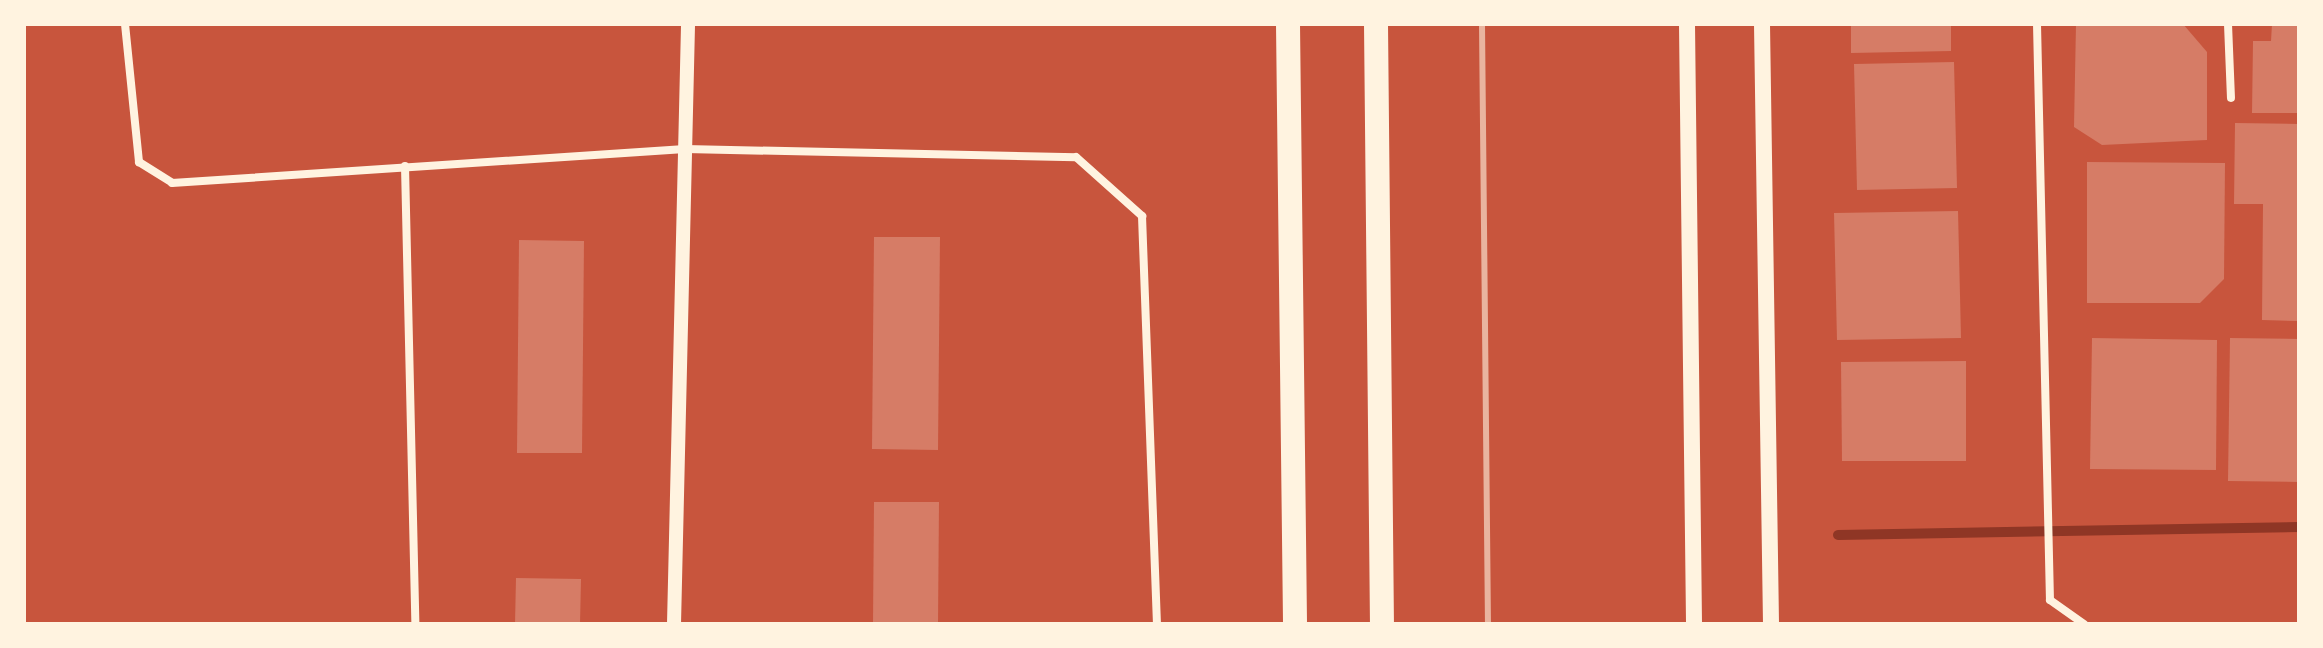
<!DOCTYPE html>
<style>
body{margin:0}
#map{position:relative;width:2323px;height:648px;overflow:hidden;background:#c8553d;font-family:Jost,sans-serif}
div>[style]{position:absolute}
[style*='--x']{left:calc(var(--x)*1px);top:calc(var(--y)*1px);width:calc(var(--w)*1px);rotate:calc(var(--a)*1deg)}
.stream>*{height:10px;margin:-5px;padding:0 5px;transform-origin:5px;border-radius:5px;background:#8f3625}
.building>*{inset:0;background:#d67c66}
.minor>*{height:8px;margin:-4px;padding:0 4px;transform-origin:4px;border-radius:4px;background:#fff3e0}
.tertiary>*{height:14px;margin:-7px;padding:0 7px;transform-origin:7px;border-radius:7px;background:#fff3e0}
.secondary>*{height:16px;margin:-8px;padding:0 8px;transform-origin:8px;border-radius:8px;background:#fff3e0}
.motorway>*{height:24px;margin:-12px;padding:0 12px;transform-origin:12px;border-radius:12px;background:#fff3e0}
.rail>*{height:6px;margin:-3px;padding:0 3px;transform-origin:3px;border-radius:3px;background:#e9b49f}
span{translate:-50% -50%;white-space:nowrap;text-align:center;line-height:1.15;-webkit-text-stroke:6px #fff3e0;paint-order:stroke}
.frame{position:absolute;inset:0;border:26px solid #fff3e0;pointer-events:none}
</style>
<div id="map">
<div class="stream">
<div style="--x:1838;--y:535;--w:461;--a:-1"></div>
</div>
<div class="building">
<div style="clip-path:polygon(1851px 24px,1951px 24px,1951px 51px,1851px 53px)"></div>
<div style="clip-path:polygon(2076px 24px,2183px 24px,2207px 52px,2207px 140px,2102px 145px,2074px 127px)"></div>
<div style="clip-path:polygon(2272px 24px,2299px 24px,2299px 113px,2252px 113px,2253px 41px,2271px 41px)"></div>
<div style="clip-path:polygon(1954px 62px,1957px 188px,1857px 190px,1854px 64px)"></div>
<div style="clip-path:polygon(2235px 123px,2299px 124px,2299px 321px,2262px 320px,2263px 204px,2234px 204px)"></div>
<div style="clip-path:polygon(2087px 162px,2225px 163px,2224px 279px,2200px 303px,2087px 303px)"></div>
<div style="clip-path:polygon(1958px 211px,1961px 338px,1837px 340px,1834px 213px)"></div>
<div style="clip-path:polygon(874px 237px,940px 237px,938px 450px,872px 449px)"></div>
<div style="clip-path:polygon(519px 240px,584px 241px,582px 453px,517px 453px)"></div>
<div style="clip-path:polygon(2092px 338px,2217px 340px,2216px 470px,2090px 469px)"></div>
<div style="clip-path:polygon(2230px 338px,2299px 339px,2299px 482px,2228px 481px)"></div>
<div style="clip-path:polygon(1966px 361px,1966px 461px,1842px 461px,1841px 362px)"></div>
<div style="clip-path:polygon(874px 502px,939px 502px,938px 624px,873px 624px)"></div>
<div style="clip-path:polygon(516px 578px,581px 579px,580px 624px,515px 624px)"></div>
</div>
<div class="minor">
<div style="--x:125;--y:24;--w:139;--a:84.2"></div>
<div style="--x:139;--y:162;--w:39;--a:32"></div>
<div style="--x:172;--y:183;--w:514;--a:-3.79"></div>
<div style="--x:685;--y:149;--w:391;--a:1.2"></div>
<div style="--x:1076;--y:157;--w:89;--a:41.8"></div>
<div style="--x:1142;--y:216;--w:408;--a:87.9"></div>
<div style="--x:2037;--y:24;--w:576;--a:88.71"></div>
<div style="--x:2050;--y:600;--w:42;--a:35.2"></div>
<div style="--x:2228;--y:24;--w:74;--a:87.7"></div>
<div style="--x:405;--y:166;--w:458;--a:88.7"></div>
</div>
<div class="tertiary">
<div style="--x:674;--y:624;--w:600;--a:-88.66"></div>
</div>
<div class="secondary">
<div style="--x:1687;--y:24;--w:600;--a:89.33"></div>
<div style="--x:1762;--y:24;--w:600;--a:89.14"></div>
</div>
<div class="motorway">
<div style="--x:1288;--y:24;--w:600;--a:89.33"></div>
<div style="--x:1376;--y:24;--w:600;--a:89.43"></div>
</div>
<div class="rail">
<div style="--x:1482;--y:24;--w:600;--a:89.43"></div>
</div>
<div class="frame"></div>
</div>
